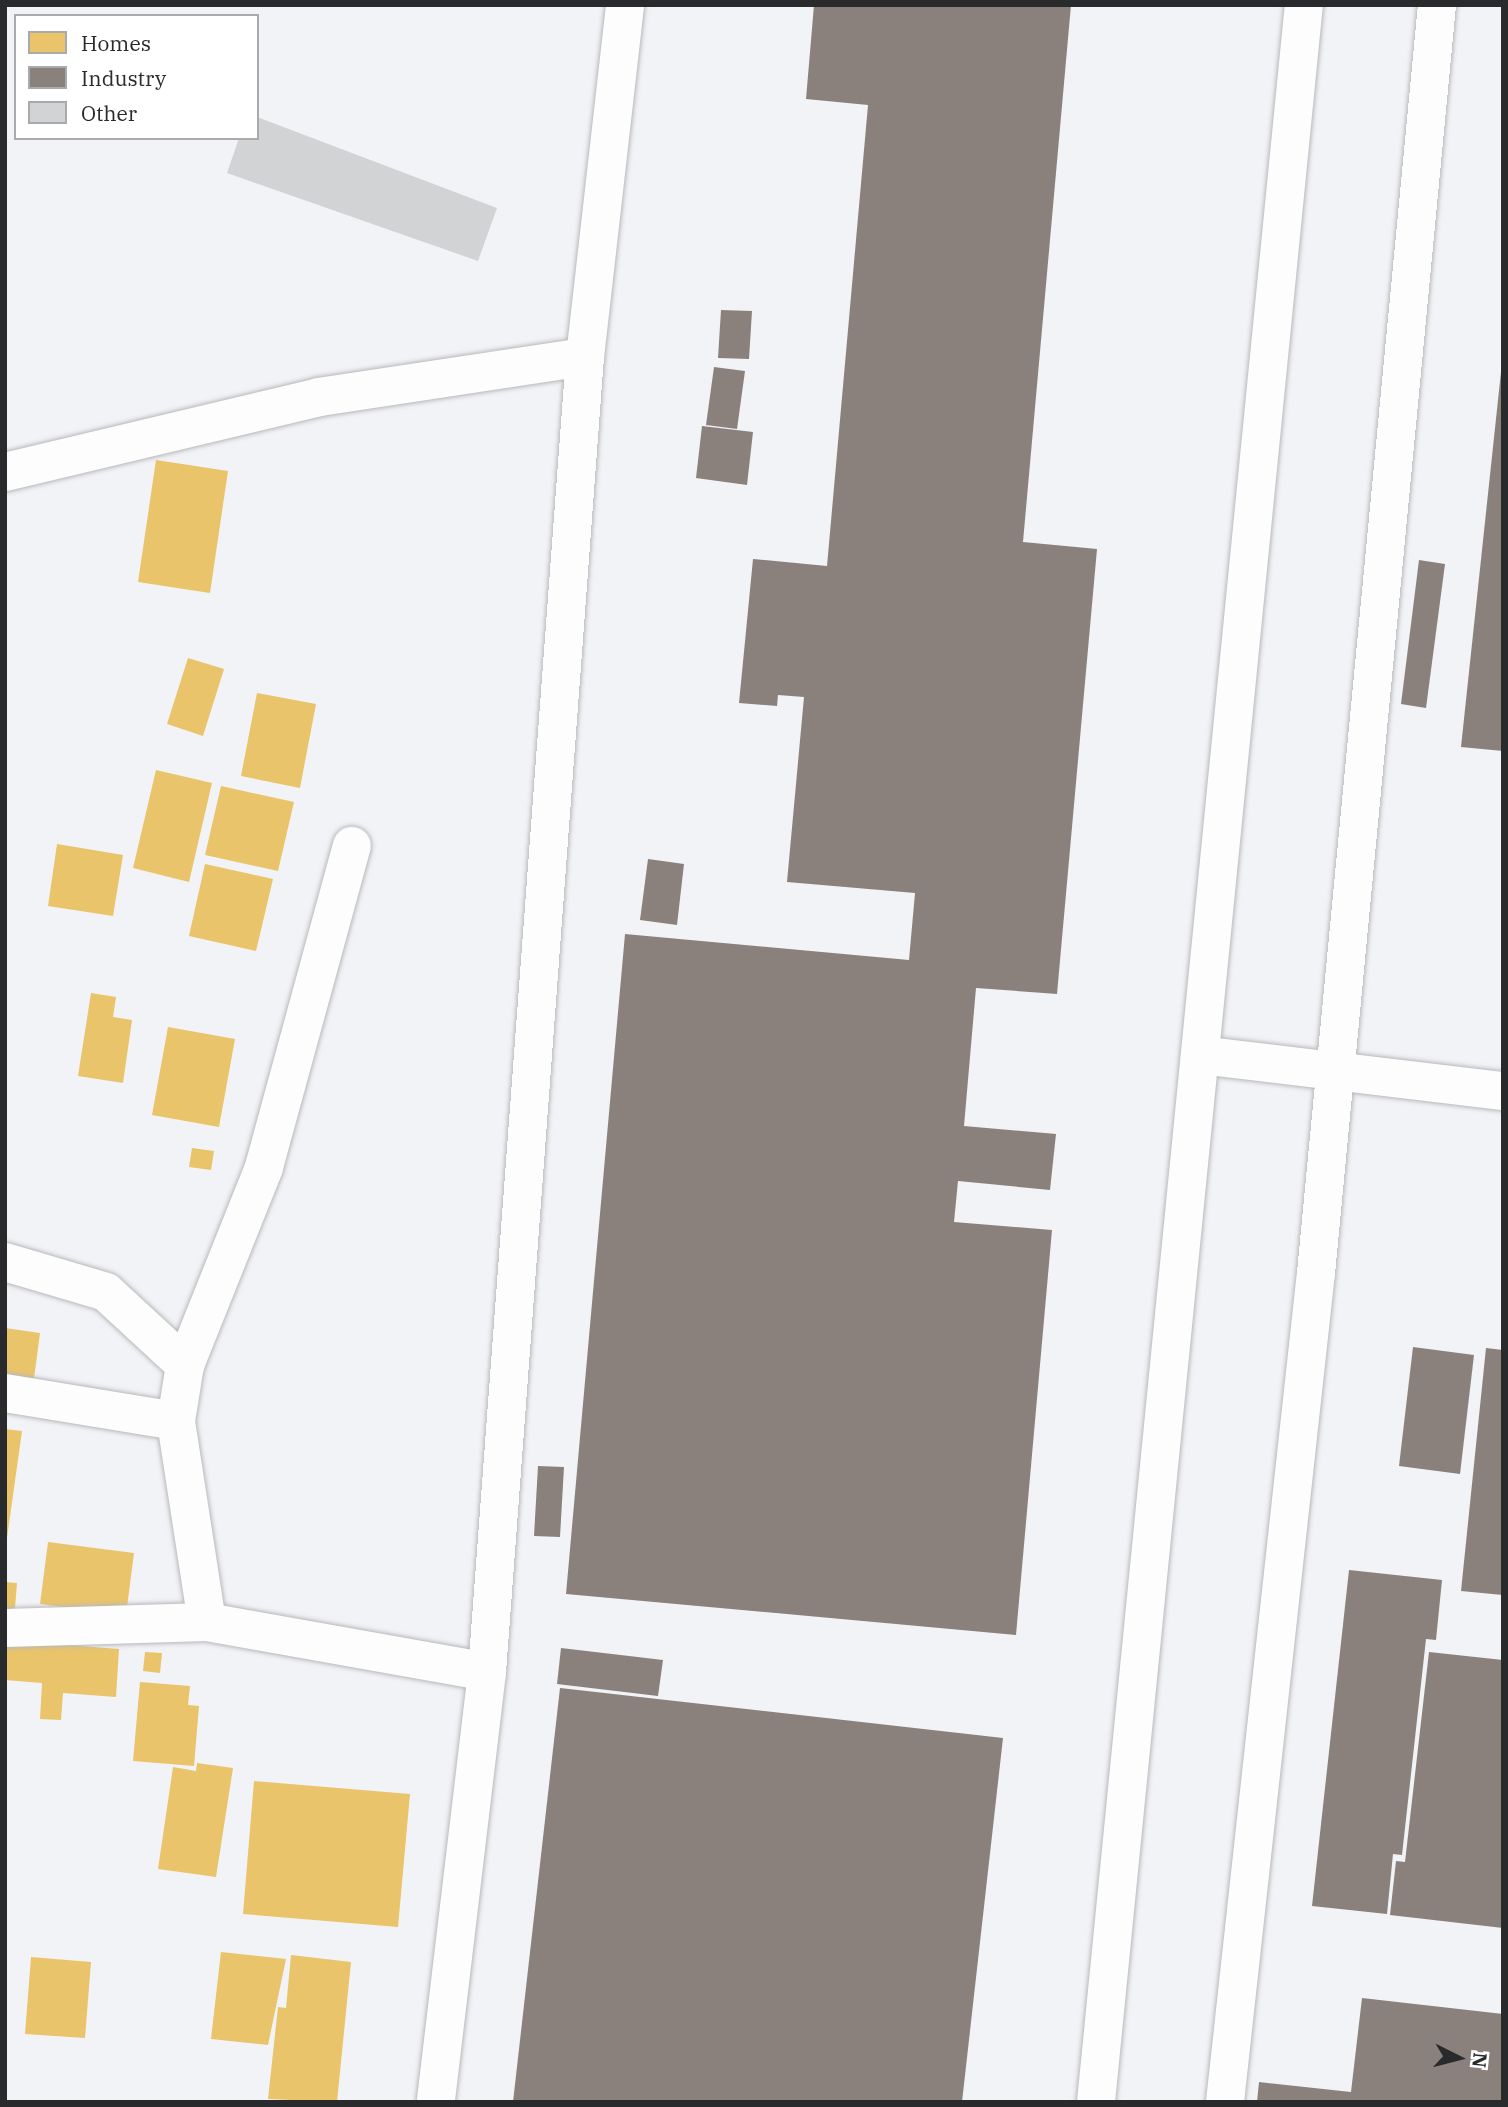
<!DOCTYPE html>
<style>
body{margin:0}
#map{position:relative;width:1508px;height:2107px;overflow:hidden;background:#f2f3f6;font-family:"IBM Plex Serif",serif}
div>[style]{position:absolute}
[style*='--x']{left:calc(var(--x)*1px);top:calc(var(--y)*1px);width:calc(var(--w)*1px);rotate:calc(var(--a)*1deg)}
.homes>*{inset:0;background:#e9c46a}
.industry>*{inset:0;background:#8a817c}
.building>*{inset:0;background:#d2d3d5}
.roads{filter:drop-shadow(0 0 2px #b9b9bc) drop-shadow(0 0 2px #b9b9bc)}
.minor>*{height:38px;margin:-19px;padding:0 19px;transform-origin:19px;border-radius:19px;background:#fdfdfe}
span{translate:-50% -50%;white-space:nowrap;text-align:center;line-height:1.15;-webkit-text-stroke:7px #fff;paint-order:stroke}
.frame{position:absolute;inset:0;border:7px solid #292a2c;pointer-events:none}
.legend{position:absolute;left:14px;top:14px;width:245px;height:126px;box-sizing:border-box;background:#fff;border:2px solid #a9aaab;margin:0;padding:9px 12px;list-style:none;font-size:21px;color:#292a2c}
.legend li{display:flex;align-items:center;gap:14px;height:35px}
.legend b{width:35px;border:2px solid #a9aaab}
.north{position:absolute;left:1424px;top:2023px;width:70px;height:70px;-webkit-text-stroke:5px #fff;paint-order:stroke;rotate:96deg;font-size:19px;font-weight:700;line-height:28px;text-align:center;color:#292a2c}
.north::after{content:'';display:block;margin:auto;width:24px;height:32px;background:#292a2c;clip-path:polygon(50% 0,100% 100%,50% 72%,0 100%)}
</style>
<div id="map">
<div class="homes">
<div style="clip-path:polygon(156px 460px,228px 471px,210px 593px,138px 582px)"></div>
<div style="clip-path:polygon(188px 658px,224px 669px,203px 736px,167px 724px)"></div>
<div style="clip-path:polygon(257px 693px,316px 704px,300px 788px,241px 776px)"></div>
<div style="clip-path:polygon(156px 770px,212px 783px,189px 882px,133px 868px)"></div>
<div style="clip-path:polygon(221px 786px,294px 802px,278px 871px,205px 855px)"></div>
<div style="clip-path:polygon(57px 844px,123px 855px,113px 916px,48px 906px)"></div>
<div style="clip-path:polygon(205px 864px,273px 879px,256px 951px,189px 936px)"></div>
<div style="clip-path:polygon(91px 993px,116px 997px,113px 1017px,132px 1020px,123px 1083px,78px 1076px)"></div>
<div style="clip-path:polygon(168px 1027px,235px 1039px,219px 1127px,152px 1115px)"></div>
<div style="clip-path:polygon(192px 1148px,214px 1151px,211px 1170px,189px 1167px)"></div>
<div style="clip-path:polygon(5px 1328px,40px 1333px,33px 1386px,5px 1383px)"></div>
<div style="clip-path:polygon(5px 1429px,22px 1431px,7px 1538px,5px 1538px)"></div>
<div style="clip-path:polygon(48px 1542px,134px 1553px,126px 1615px,40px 1604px)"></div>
<div style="clip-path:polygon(5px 1582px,17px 1583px,14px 1620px,5px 1619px)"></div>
<div style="clip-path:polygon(5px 1640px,119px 1649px,116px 1697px,63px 1693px,61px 1720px,40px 1719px,42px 1683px,5px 1680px)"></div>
<div style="clip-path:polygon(145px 1652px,162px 1653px,160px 1673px,143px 1671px)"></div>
<div style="clip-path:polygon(140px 1682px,190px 1686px,188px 1705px,199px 1706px,194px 1766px,133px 1761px)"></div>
<div style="clip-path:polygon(197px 1763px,233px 1768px,216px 1877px,158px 1869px,173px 1767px,196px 1771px)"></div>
<div style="clip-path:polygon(254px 1781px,410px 1794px,398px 1927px,243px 1914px)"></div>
<div style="clip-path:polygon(221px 1952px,286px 1959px,268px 2045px,211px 2039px)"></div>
<div style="clip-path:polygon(291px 1955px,351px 1962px,337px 2102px,268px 2099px,278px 2007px,286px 2008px)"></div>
<div style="clip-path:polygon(31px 1957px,91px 1962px,85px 2038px,25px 2034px)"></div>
</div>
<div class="industry">
<div style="clip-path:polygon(814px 5px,1071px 5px,1023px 542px,1097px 549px,1057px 994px,976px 988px,964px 1126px,1056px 1134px,1050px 1190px,958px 1181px,954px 1222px,1052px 1230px,1016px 1635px,566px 1594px,625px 934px,909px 960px,915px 893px,787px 882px,804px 697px,778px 695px,777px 706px,739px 703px,753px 559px,827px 566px,868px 105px,806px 99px)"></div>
<div style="clip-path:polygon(721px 310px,752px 311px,749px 359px,718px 358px)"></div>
<div style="clip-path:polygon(714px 367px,745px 371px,737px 429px,706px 425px)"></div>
<div style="clip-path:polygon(1501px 372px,1503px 372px,1503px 751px,1461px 747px)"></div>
<div style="clip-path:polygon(702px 426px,753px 432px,747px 485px,696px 478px)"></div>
<div style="clip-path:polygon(1419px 560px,1445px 564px,1426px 708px,1401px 704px)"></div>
<div style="clip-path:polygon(648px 859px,684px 864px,677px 925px,640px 920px)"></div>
<div style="clip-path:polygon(1413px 1347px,1474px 1355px,1460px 1474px,1399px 1466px)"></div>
<div style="clip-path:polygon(1486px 1348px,1503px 1350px,1503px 1595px,1461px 1591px)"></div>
<div style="clip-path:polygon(538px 1466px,564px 1467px,560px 1537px,534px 1536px)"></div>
<div style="clip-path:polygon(1349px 1570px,1442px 1580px,1436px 1640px,1426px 1639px,1402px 1855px,1393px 1854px,1387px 1914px,1312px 1906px)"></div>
<div style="clip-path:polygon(561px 1648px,663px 1660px,658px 1696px,557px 1684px)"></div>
<div style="clip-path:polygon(1429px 1652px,1503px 1660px,1503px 1928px,1390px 1915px,1396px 1861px,1405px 1862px)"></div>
<div style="clip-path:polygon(560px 1688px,1003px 1738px,962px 2102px,513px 2102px)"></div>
<div style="clip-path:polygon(1362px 1998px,1503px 2014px,1503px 2102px,1257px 2102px,1259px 2082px,1351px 2092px)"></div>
</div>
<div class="building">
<div style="clip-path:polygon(257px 117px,497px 208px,478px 261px,227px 173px,239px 138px,257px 138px)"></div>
</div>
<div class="roads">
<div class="minor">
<div style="--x:5;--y:472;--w:323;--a:-13.4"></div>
<div style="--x:319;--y:397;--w:269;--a:-8.6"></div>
<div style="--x:1200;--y:1055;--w:305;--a:6.8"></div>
<div style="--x:5;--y:1262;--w:105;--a:16.5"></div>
<div style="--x:106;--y:1292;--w:108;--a:42.7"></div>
<div style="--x:5;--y:1393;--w:173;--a:9.3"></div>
<div style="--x:207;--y:1622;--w:203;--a:-98.8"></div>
<div style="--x:176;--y:1421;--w:57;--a:-80.9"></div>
<div style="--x:185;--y:1365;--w:213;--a:-68.2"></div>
<div style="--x:264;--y:1167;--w:333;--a:-74.7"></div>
<div style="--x:5;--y:1628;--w:202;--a:-1.7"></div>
<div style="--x:207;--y:1622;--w:284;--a:10.1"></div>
<div style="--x:487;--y:1672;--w:433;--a:96.8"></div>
<div style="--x:487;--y:1672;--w:1319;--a:-85.74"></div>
<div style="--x:585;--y:357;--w:354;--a:-83.5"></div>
<div style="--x:1096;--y:2102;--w:2107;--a:-84.34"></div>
<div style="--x:1225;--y:2102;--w:834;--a:-83.74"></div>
<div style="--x:1316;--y:1273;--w:1274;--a:-84.55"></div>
</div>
</div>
<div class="frame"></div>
<ul class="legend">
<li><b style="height:19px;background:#e9c46a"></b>Homes</li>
<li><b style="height:19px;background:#8a817c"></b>Industry</li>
<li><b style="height:19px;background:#d2d3d5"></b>Other</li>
</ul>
<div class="north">N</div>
</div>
